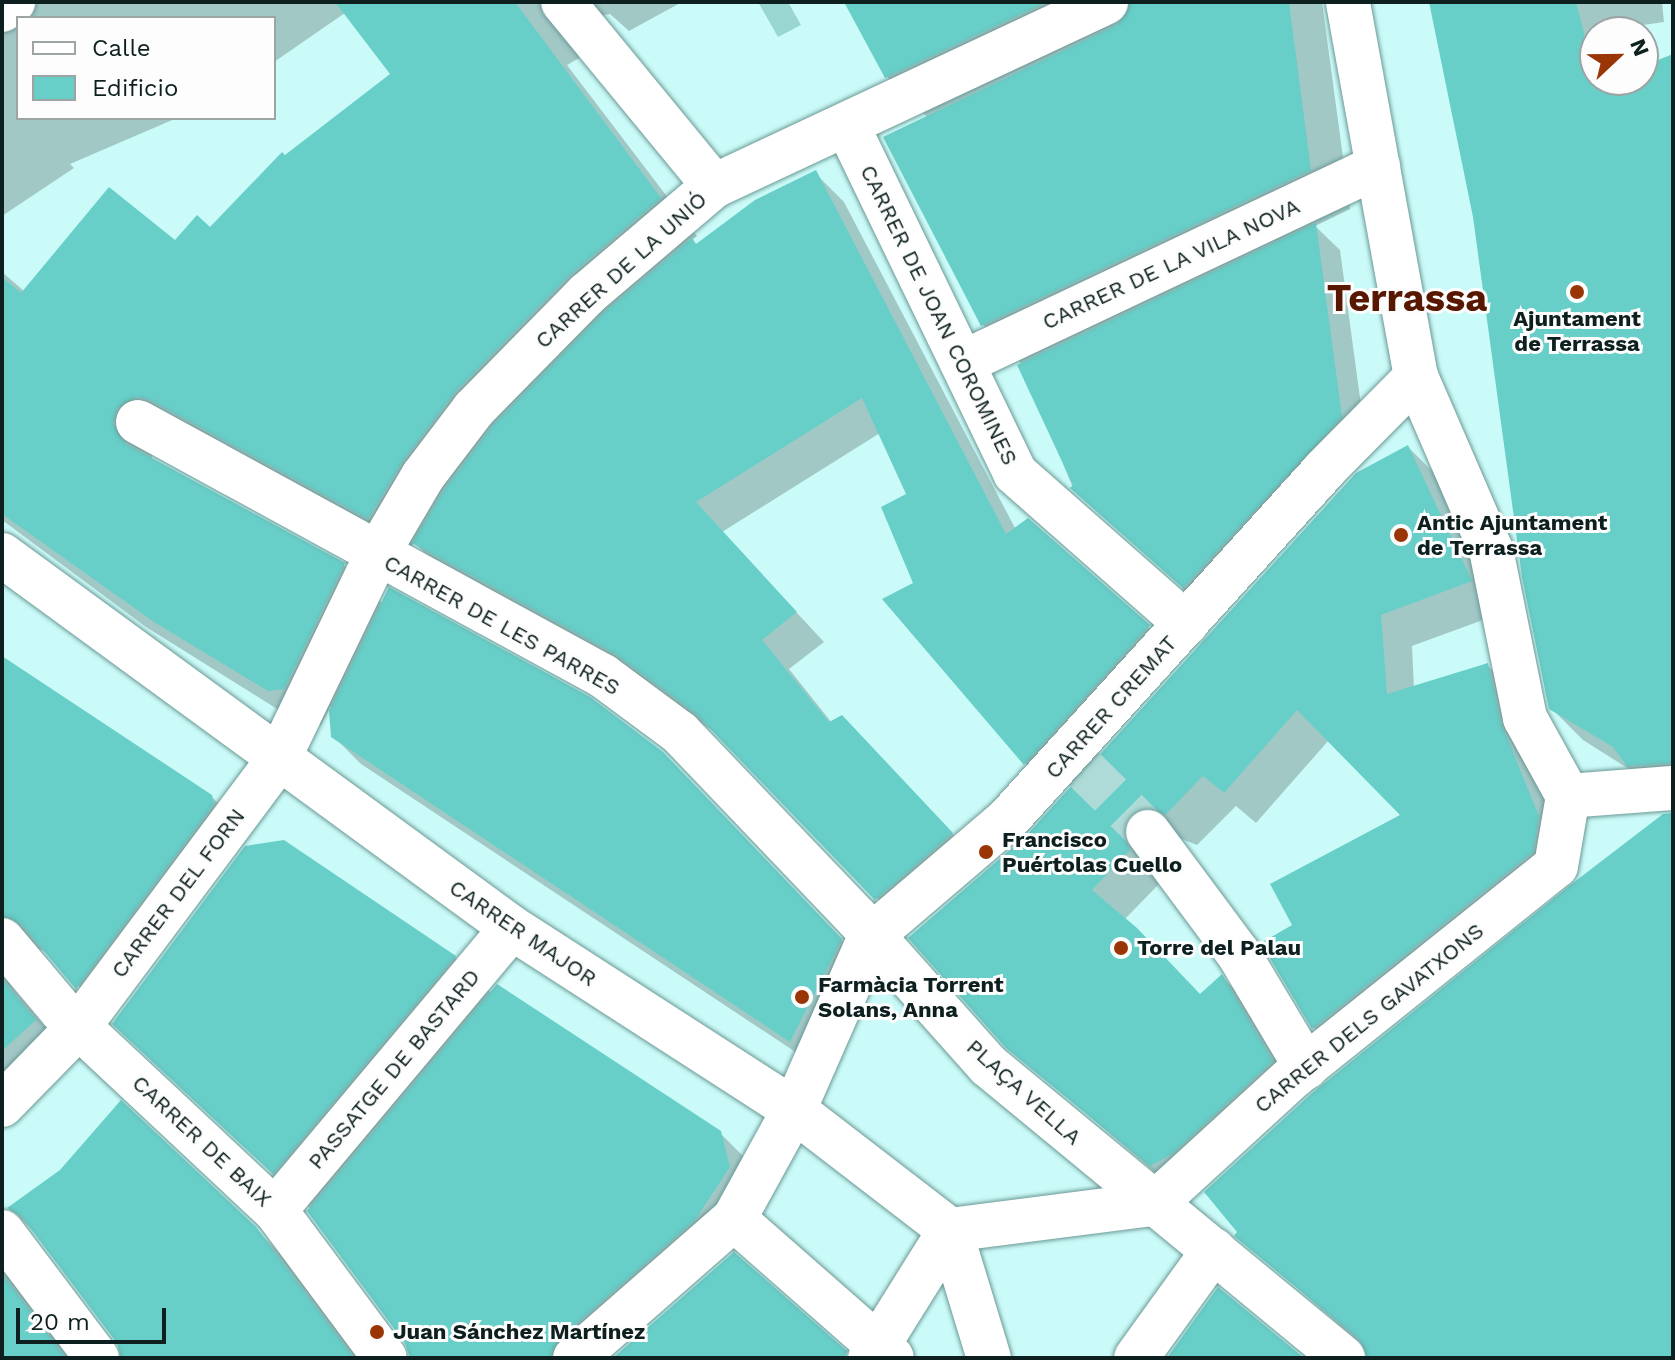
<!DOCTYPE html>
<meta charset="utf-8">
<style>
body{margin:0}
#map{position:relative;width:1675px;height:1360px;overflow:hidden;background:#cbfbf8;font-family:"Work Sans",sans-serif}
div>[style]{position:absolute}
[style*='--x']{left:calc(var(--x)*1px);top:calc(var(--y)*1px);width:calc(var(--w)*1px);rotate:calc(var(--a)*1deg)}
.green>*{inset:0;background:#99d6d1}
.shadow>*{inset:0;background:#0003}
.building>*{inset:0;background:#68cec8}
.street-tunnel>*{height:44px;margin-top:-22px;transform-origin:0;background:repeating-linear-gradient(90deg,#aedad7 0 44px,transparent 0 66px)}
.roads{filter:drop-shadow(0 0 2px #6b9895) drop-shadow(0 0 2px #6b9895)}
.street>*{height:44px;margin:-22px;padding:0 22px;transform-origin:22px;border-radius:22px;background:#fff}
.dots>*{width:22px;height:22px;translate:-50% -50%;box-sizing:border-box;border:4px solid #fdfdfd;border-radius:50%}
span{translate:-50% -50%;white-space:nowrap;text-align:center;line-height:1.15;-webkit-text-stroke:6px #fdfdfd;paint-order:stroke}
.street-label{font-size:22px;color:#0d201f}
.poi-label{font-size:22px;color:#0d201f;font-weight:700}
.left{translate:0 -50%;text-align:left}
.town-label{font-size:38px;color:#571700;font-weight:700}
.frame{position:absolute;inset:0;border:4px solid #0d201f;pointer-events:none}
.legend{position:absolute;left:16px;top:16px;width:260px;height:104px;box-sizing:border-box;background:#fdfdfd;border:2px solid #9da5a4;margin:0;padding:10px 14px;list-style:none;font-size:24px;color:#0d201f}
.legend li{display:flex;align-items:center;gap:16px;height:40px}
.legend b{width:40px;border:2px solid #9da5a4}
.north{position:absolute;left:1579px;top:16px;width:80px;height:80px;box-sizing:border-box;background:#fdfdfd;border:2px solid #9da5a4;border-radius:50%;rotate:68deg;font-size:22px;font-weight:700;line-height:32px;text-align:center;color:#0d201f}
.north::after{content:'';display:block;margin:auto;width:28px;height:36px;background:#9a3505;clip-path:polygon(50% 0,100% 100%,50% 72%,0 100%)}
.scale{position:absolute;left:16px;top:1308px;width:150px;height:36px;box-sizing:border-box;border:4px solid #0d201f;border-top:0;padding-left:10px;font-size:24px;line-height:28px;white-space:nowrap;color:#0d201f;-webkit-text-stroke:6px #fdfdfd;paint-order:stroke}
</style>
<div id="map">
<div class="green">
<div style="clip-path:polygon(758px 2px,788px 2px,801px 25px,778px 37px)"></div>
</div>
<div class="shadow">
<div style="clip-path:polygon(2px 2px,682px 2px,629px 31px,610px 14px,585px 19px,581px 57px,567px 65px,697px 236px,692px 240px,697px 246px,815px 173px,844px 202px,1016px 530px,1148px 627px,1177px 655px,1053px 792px,1025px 763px,916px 584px,909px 495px,880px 433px,722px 532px,824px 642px,789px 669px,832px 723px,870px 746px,980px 863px,905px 927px,722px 738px,646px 682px,444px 572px,414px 542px,406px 555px,152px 448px,152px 461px,344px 565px,383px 604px,691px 782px,868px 968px,818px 1067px,361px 764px,333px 736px,331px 706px,321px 725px,306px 727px,146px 627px,2px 520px,2px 272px,24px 291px,211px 230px,285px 158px,393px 75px,345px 13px,274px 62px,274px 18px,18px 18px,18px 118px,177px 118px,70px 164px,74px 168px,2px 216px)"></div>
<div style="clip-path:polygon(846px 2px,1322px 2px,1350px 209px,1315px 226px,1340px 250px,1366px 442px,1209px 612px,1073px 488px,1022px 364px,983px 325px,928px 118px,887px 77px)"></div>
<div style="clip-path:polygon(1430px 2px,1662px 2px,1664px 22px,1595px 32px,1595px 80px,1643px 80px,1643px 68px,1673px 56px,1673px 797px,1583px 740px,1551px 708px,1475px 217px)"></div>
<div style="clip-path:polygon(1408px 447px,1439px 478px,1502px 613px,1412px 646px,1414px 688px,1488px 666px,1519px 697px,1570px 849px,1345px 1059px,1314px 1028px,1264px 943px,1294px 925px,1404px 816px,1329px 740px,1256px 823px,1236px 806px,1197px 845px,1179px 838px,1161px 882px,1124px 920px,1201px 996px,1222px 977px,1253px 1008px,1303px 1093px,1183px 1196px,1008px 1047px,1027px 838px)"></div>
<div style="clip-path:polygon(2px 658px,211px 796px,243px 828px,108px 1018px,47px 952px,31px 946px,9px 964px,13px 989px,66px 1052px,2px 1110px)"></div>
<div style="clip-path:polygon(1673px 814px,1673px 1358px,1369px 1358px,1364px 1346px,1237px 1236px)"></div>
<div style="clip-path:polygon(455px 957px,492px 994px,720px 1133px,752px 1165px,604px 1358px,411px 1358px,407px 1342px,311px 1209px,151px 1060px)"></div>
<div style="clip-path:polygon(10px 1208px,255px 1228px,287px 1261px,360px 1358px,121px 1358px,119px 1343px,42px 1240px)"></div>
<div style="clip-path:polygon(2px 1256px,73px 1358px,2px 1358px)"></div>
</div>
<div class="building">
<div style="clip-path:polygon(335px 2px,515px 2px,661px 198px,569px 276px,456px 391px,403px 461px,368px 519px,150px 400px,137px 397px,117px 409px,113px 423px,126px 444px,345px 563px,284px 689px,268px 691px,154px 622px,2px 514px,2px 277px,21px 293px,109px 187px,175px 240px,197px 215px,210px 227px,282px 152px,285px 155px,390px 74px)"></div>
<div style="clip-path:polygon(844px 2px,1047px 2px,885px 78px)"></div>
<div style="clip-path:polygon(1131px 2px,1289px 2px,1311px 170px,981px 326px,883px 137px,1117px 25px)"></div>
<div style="clip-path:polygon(1429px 2px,1576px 2px,1597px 84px,1643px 80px,1643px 66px,1673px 54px,1673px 763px,1627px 766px,1613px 747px,1549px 709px,1522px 577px,1473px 217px)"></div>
<div style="clip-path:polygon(816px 170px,1006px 534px,1028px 518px,1150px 625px,1024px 765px,882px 599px,913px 583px,881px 507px,906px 494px,862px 398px,696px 502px,797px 612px,762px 640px,829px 722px,842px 715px,953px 833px,875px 900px,695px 713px,615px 654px,412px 543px,444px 490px,493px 425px,604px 312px,692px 238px,696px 244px,755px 200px)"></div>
<div style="clip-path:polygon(1316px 223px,1342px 417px,1183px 588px,1070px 488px,1073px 485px,1017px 365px)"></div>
<div style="clip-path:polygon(1408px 445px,1472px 581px,1381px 615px,1387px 694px,1488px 663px,1501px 723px,1539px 816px,1533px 852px,1312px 1029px,1261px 943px,1292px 925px,1270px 884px,1400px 815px,1297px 710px,1224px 793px,1203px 776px,1165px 815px,1146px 807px,1133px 812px,1123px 834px,1130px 850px,1092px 890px,1137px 928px,1200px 994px,1222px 974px,1273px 1061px,1172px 1154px,1150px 1166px,1006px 1048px,908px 938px,1025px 837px,1356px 473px)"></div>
<div style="clip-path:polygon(389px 587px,590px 697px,663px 752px,842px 939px,790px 1042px,331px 737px,329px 711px)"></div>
<div style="clip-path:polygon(2px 656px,212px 795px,214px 804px,76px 989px,21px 924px,2px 916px)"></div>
<div style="clip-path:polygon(1673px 813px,1673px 1358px,1367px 1358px,1359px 1339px,1234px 1236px,1237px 1232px,1204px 1192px,1311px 1094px,1573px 883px,1663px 814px)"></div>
<div style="clip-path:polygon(284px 840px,456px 956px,273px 1174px,112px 1024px,245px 846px)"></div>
<div style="clip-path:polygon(2px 979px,36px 1020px,2px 1051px)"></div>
<div style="clip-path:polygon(497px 984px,721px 1131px,730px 1167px,695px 1220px,559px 1339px,551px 1358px,410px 1358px,405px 1343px,307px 1211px)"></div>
<div style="clip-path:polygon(121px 1100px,256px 1227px,354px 1358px,121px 1358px,117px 1343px,22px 1217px,7px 1208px,60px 1170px)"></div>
<div style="clip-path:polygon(734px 1252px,847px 1351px,845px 1358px,613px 1358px)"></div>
<div style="clip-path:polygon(2px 1274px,66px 1358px,2px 1358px)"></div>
<div style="clip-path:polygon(1218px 1287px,1304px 1358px,1167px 1358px)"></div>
</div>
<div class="street-tunnel">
<div style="--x:1079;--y:764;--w:97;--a:44.6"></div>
</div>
<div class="roads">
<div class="street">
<div style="--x:563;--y:2;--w:238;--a:50.6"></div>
<div style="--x:2;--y:10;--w:14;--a:-36"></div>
<div style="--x:847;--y:125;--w:386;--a:64.2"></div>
<div style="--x:1015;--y:473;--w:228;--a:41.4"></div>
<div style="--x:964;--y:362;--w:458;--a:-25.3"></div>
<div style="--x:138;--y:422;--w:530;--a:28.64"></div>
<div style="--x:603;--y:676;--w:96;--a:36.5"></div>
<div style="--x:680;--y:733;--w:256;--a:46.3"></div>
<div style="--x:857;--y:918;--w:198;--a:48.3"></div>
<div style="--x:989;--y:1066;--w:459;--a:39.5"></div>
<div style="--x:2;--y:555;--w:632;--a:36.18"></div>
<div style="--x:512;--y:928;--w:336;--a:32.8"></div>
<div style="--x:794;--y:1110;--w:197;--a:37.6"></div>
<div style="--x:950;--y:1230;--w:134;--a:73.1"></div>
<div style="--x:1568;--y:796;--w:105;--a:-4.4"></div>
<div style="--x:1148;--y:832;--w:151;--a:53.4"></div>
<div style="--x:1238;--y:953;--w:133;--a:59.2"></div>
<div style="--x:2;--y:940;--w:92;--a:49.9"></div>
<div style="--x:61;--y:1010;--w:293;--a:43.1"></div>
<div style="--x:275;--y:1210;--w:184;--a:53.4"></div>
<div style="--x:2;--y:1105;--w:110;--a:-45.7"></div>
<div style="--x:79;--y:1026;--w:332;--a:-53.2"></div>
<div style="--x:278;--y:760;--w:226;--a:-64.3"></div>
<div style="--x:376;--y:556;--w:93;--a:-59.6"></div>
<div style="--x:423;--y:476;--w:84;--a:-52.7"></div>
<div style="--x:474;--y:409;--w:161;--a:-45.5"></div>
<div style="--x:587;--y:294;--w:167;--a:-40.4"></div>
<div style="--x:714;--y:186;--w:433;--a:-25.1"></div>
<div style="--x:275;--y:1210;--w:368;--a:-50"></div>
<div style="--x:734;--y:1219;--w:210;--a:41.3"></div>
<div style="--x:950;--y:1230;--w:206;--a:-7.3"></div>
<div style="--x:1154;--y:1204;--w:191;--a:-42.5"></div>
<div style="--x:1295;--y:1075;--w:334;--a:-38.7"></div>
<div style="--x:1556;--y:866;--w:71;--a:-80.3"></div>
<div style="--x:1568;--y:796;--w:89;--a:-118.9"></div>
<div style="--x:1525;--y:718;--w:171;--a:-101.4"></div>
<div style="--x:1491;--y:550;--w:189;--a:-113.4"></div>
<div style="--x:1416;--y:377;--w:381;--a:-100.3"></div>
<div style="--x:2;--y:1232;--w:158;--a:53"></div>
<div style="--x:575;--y:1358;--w:211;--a:-41.2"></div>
<div style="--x:734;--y:1219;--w:124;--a:-61.2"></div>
<div style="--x:794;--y:1110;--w:189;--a:-66.3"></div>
<div style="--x:870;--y:937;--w:180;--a:-40.5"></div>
<div style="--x:1007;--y:820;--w:472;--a:-47.8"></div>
<div style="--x:1324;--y:470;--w:131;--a:-45.3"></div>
<div style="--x:870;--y:1358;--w:151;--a:-58"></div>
<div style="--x:1136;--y:1358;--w:133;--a:-54.2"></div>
</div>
</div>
<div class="dots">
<div style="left:1577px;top:292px;background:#9a3505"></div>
<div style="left:1401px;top:535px;background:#9a3505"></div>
<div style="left:986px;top:852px;background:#9a3505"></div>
<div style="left:1121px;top:948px;background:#9a3505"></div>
<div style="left:802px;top:997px;background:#9a3505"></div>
<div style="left:377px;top:1332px;background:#9a3505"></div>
</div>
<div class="street-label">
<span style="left:1171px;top:264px;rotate:-25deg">CARRER DE LA VILA NOVA</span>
<span style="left:621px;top:270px;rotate:-42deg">CARRER DE LA UNIÓ</span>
<span style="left:939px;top:315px;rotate:64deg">CARRER DE JOAN COROMINES</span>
<span style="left:502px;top:625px;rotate:29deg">CARRER DE LES PARRES</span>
<span style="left:1111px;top:707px;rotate:-48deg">CARRER CREMAT</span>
<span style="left:178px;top:893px;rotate:-53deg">CARRER DEL FORN</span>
<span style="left:523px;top:933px;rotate:34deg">CARRER MAJOR</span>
<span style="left:1369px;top:1018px;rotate:-39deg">CARRER DELS GAVATXONS</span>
<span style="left:394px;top:1069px;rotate:-50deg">PASSATGE DE BASTARD</span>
<span style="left:1024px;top:1092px;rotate:42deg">PLAÇA VELLA</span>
<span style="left:202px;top:1141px;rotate:43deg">CARRER DE BAIX</span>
</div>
<div class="poi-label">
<span style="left:1577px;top:331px">Ajuntament<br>de Terrassa</span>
<span class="left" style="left:1417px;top:535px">Antic Ajuntament<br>de Terrassa</span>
<span class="left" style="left:1002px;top:852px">Francisco<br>Puértolas Cuello</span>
<span class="left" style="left:1137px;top:948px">Torre del Palau</span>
<span class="left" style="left:818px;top:997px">Farmàcia Torrent<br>Solans, Anna</span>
<span class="left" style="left:393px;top:1332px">Juan Sánchez Martínez</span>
</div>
<div class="town-label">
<span style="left:1407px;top:299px">Terrassa</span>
</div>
<div class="frame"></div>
<ul class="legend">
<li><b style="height:10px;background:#fff"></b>Calle</li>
<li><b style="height:22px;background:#68cec8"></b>Edificio</li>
</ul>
<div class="north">N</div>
<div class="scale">20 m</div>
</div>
